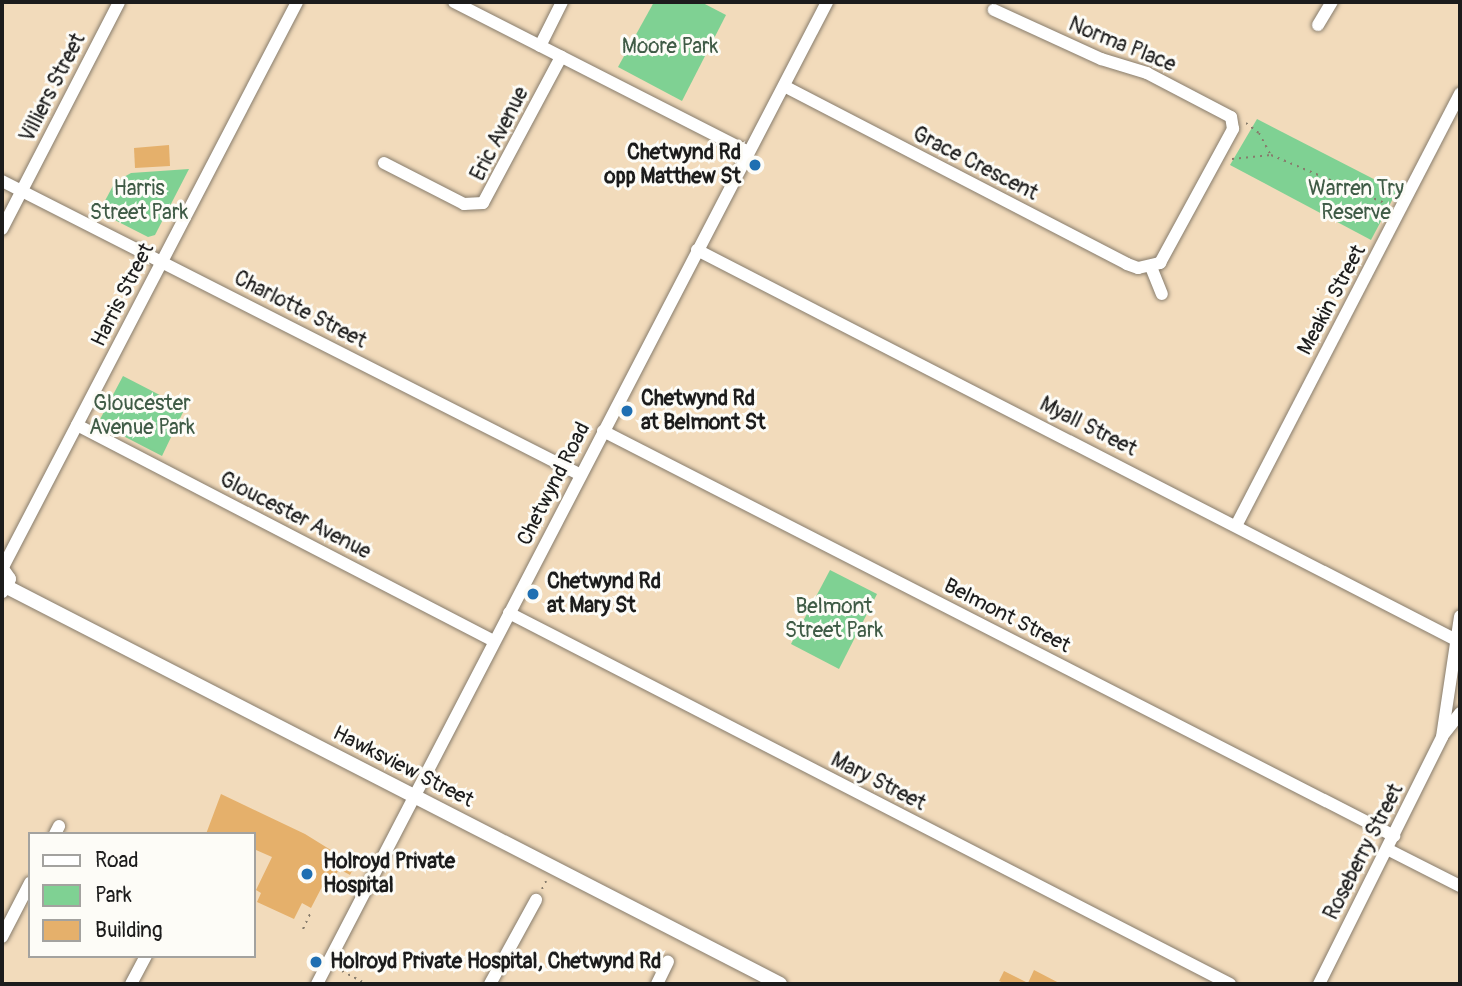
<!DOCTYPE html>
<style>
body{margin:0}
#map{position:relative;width:1462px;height:986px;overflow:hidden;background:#f2dbbb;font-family:Pangolin,sans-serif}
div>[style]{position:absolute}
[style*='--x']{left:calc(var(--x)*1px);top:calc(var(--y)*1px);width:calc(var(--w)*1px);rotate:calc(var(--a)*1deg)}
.green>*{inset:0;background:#7fd193}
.building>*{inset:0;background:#e5b06b}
.path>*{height:2px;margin-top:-1px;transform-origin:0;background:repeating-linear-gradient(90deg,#877c6c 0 2px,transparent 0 7px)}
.roads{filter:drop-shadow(0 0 2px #877c6c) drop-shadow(0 0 2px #877c6c)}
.minor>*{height:12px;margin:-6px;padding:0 6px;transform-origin:6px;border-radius:6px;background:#fff}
.major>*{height:14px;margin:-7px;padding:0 7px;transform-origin:7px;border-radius:7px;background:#fff}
.dots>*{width:19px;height:19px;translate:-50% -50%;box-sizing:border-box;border:4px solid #fdfcf7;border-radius:50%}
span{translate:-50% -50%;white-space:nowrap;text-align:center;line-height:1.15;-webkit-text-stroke:6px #fdfcf7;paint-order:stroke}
.street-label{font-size:21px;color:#1c1c1c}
.park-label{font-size:21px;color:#3f5b46}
.poi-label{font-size:21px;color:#1c1c1c;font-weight:700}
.right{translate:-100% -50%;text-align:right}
.left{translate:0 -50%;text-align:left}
.frame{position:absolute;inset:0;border:4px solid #1c1c1c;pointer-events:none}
.legend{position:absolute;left:28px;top:832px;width:228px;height:126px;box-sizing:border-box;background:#fdfcf7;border:2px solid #a3a29f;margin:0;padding:9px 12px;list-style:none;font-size:21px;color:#1c1c1c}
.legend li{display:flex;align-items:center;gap:14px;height:35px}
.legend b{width:35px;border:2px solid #a3a29f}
</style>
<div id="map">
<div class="green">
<div style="clip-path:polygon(654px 2px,701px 2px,726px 15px,682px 101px,618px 67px)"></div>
<div style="clip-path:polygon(1257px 119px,1397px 191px,1371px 240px,1230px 165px)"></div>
<div style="clip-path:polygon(189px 169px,155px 235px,148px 237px,99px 212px,115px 182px,131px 173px)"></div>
<div style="clip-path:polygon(123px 376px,185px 408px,162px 456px,98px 423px)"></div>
<div style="clip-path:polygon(830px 570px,877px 594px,839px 669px,791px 644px)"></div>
</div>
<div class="building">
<div style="clip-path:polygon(169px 145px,170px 166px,135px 168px,134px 148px)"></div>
<div style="clip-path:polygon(221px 794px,305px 834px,355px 865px,350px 875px,339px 869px,330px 886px,324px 883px,311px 908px,302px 903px,294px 919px,257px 902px,261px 893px,256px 890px,272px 857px,256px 850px,254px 834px,206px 834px)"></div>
<div style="clip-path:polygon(1034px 970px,1061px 984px,1006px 984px,999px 981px,1004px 971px,1028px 983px)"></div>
</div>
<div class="path">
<div style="--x:1246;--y:123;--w:16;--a:38"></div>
<div style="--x:1259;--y:133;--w:24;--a:62"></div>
<div style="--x:1232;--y:159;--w:39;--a:-6"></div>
<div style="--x:1271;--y:155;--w:126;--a:22.9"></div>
<div style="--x:542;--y:889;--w:9;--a:-63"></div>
<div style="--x:303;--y:929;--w:17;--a:-65"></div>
<div style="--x:342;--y:971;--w:27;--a:28"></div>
</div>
<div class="roads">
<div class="minor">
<div style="--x:454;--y:2;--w:330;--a:27"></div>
<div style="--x:1318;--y:25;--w:27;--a:-59"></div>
<div style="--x:540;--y:46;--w:49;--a:-63.4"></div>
<div style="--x:784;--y:86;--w:386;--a:27.4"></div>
<div style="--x:1127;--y:264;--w:12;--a:20"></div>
<div style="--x:1138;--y:268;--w:23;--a:-13"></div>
<div style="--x:1160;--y:263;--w:153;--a:-61.4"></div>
<div style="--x:1233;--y:129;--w:12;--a:-99"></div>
<div style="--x:1231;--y:117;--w:95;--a:-152.4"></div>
<div style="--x:1147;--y:73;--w:48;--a:-163.1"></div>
<div style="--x:1101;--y:59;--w:118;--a:-155.4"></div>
<div style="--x:384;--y:163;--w:90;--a:27.1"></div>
<div style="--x:464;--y:204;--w:19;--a:-3"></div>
<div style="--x:483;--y:203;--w:166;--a:-61.9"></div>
<div style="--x:2;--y:181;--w:649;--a:26.92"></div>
<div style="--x:2;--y:229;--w:255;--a:-62.7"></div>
<div style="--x:697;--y:250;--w:858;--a:27.19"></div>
<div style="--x:1151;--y:267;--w:29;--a:68"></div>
<div style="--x:77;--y:425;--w:470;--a:27.4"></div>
<div style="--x:603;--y:431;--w:889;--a:27.11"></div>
<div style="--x:1237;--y:524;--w:485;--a:-62.6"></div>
<div style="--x:2;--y:569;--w:639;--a:-62.51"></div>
<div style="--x:509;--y:613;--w:811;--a:27.23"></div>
<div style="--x:1443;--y:735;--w:28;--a:-52"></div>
<div style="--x:55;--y:834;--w:9;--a:-63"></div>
<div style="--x:1387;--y:849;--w:82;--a:26.9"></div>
<div style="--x:2;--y:937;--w:61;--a:-62.6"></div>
<div style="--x:131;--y:984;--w:32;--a:-62"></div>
<div style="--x:317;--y:984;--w:1107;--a:-62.55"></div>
<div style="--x:490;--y:984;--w:96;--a:-61.3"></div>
<div style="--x:657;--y:984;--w:25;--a:-64"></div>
<div style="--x:1319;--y:984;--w:276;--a:-63.5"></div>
<div style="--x:1442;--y:737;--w:122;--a:-81.5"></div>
</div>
<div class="major">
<div style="--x:2;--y:569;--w:12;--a:55"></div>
<div style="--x:9;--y:579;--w:14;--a:120"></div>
<div style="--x:7;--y:587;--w:869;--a:27.18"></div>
</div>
</div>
<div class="dots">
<div style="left:755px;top:165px;background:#1f6fb2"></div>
<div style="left:627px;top:411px;background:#1f6fb2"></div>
<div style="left:533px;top:594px;background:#1f6fb2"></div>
<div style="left:307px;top:874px;background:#1f6fb2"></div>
<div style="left:316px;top:962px;background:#1f6fb2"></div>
</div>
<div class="street-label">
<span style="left:1122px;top:45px;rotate:22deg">Norma Place</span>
<span style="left:53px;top:88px;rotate:-63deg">Villiers Street</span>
<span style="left:500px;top:134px;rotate:-63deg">Eric Avenue</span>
<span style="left:975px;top:164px;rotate:27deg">Grace Crescent</span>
<span style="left:123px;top:295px;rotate:-63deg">Harris Street</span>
<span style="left:1332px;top:300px;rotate:-62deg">Meakin Street</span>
<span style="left:300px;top:310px;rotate:27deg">Charlotte Street</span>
<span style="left:1088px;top:427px;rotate:27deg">Myall Street</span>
<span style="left:554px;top:484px;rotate:-63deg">Chetwynd Road</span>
<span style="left:295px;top:516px;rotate:27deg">Gloucester Avenue</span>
<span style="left:1007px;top:616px;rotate:27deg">Belmont Street</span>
<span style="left:403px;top:767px;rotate:27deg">Hawksview Street</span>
<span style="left:878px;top:782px;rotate:27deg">Mary Street</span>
<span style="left:1364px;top:852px;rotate:-63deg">Roseberry Street</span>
</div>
<div class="park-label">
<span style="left:670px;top:47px">Moore Park</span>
<span style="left:139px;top:201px">Harris<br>Street Park</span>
<span style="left:1356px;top:201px">Warren Try<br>Reserve</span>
<span style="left:142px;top:416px">Gloucester<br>Avenue Park</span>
<span style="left:834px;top:619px">Belmont<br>Street Park</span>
</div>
<div class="poi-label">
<span class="right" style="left:741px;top:165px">Chetwynd Rd<br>opp Matthew St</span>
<span class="left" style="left:641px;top:411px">Chetwynd Rd<br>at Belmont St</span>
<span class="left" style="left:547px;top:594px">Chetwynd Rd<br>at Mary St</span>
<span class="left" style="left:323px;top:874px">Holroyd Private<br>Hospital</span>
<span class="left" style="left:330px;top:962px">Holroyd Private Hospital, Chetwynd Rd</span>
</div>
<div class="frame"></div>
<ul class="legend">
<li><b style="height:9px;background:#fff"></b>Road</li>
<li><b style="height:19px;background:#7fd193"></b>Park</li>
<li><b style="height:19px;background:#e5b06b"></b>Building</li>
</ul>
</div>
